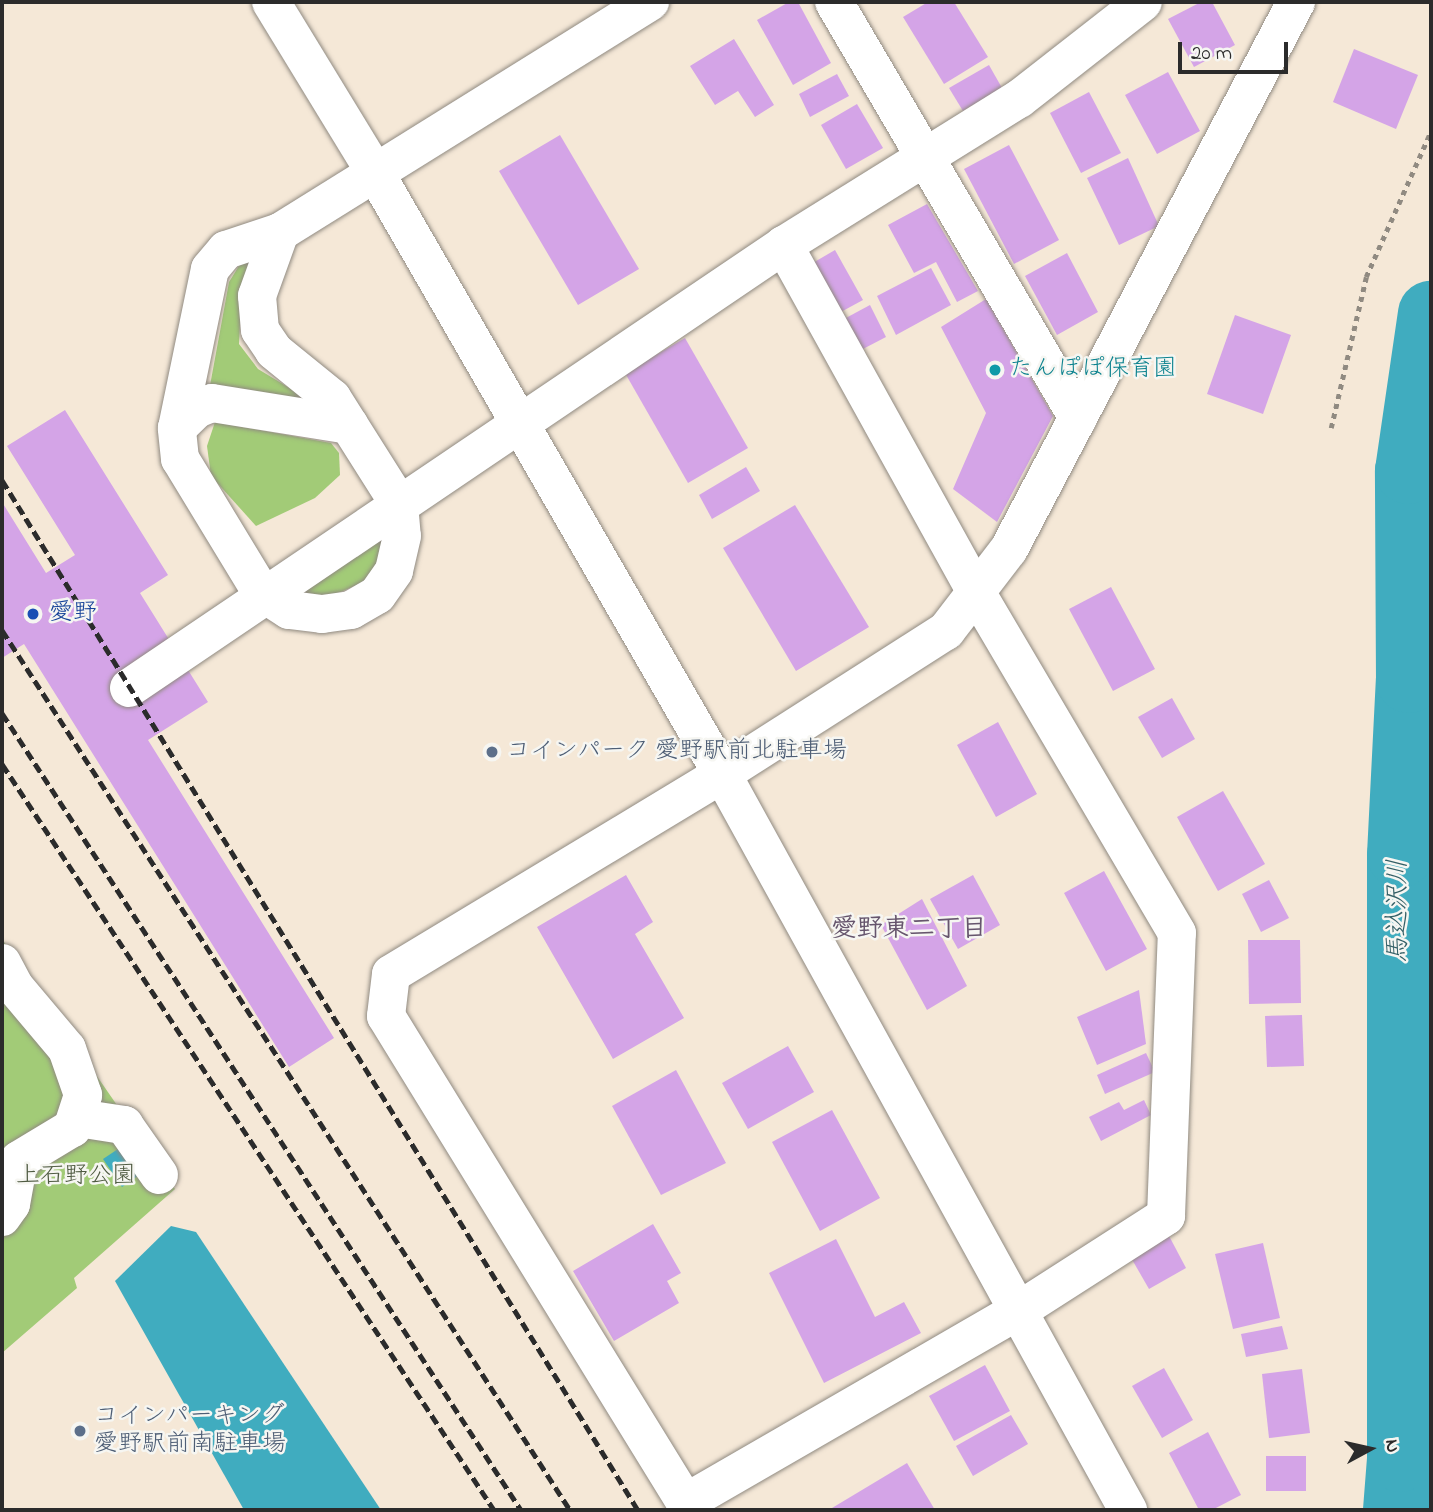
<!DOCTYPE html>
<meta charset="utf-8">
<style>
body{margin:0}
#map{position:relative;width:1433px;height:1512px;overflow:hidden;background:#f5e8d7;font-family:"Indie Flower","Klee One",sans-serif}
div>[style]{position:absolute}
[style*='--x']{left:calc(var(--x)*1px);top:calc(var(--y)*1px);width:calc(var(--w)*1px);rotate:calc(var(--a)*1deg)}
.green>*{inset:0;background:#a2cb77}
.water>*{inset:0;background:#40acbf}
.river>*{height:66px;margin:-33px;padding:0 33px;transform-origin:33px;border-radius:33px;background:#40acbf}
.building>*{inset:0;background:#d4a4e7}
.path>*{height:4.5px;margin-top:-2.25px;transform-origin:0;background:repeating-linear-gradient(90deg,#908a81 0 5px,transparent 0 10px)}
.roads{filter:drop-shadow(0 0 2px #908a81) drop-shadow(0 0 2px #908a81)}
.minor>*{height:38px;margin:-19px;padding:0 19px;transform-origin:19px;border-radius:19px;background:#fff}
.rail>*{height:5px;margin-top:-2.5px;transform-origin:0;background:repeating-linear-gradient(90deg,#2b2b2b 0 10px,transparent 0 15px)}
.dots>*{width:19px;height:19px;translate:-50% -50%;box-sizing:border-box;border:4px solid #f6f6f2;border-radius:50%}
span{translate:-50% -50%;white-space:nowrap;text-align:center;line-height:1.15;-webkit-text-stroke:5px #f6f6f2;paint-order:stroke}
.culture-label{font-size:24px;color:#0d838f}
.left{translate:0 -50%;text-align:left}
.transit-label{font-size:24px;color:#164399}
.service-label{font-size:24px;color:#4e5e75}
.park-label{font-size:24px;color:#4f5b42}
.water-label{font-size:26px;color:#335f66;font-style:italic}
.neighbourhood-label{font-size:26px;color:#66556d;font-weight:700}
.frame{position:absolute;inset:0;border:4px solid #2b2b2b;pointer-events:none}
.north{position:absolute;left:1335px;top:1414px;width:70px;height:70px;-webkit-text-stroke:5px #f6f6f2;paint-order:stroke;rotate:82deg;font-size:19px;font-weight:700;line-height:28px;text-align:center;color:#2b2b2b}
.north::after{content:'';display:block;margin:auto;width:24px;height:32px;background:#2b2b2b;clip-path:polygon(50% 0,100% 100%,50% 72%,0 100%)}
.scale{position:absolute;left:1178px;top:42px;width:110px;height:32px;box-sizing:border-box;border:4px solid #2b2b2b;border-top:0;padding-left:9px;font-size:21px;line-height:24px;white-space:nowrap;color:#2b2b2b;-webkit-text-stroke:5px #f6f6f2;paint-order:stroke}
</style>
<div id="map">
<div class="green">
<div style="clip-path:polygon(259px 249px,241px 305px,239px 344px,258px 369px,296px 392px,311px 411px,209px 391px,229px 282px,242px 261px)"></div>
<div style="clip-path:polygon(215px 422px,331px 443px,339px 453px,340px 475px,315px 498px,256px 526px,211px 476px,207px 446px)"></div>
<div style="clip-path:polygon(382px 521px,382px 555px,364px 582px,324px 599px,295px 590px)"></div>
<div style="clip-path:polygon(2px 939px,175px 1189px,74px 1278px,77px 1288px,2px 1353px)"></div>
</div>
<div class="water">
<div style="clip-path:polygon(127px 1143px,146px 1170px,122px 1187px,103px 1159px)"></div>
<div style="clip-path:polygon(171px 1226px,196px 1232px,381px 1510px,244px 1510px,115px 1281px)"></div>
</div>
<div class="river">
<div style="--x:1396;--y:1510;--w:51;--a:-85.5"></div>
<div style="--x:1400;--y:1459;--w:604;--a:-90"></div>
<div style="--x:1400;--y:855;--w:175;--a:-87.1"></div>
<div style="--x:1409;--y:680;--w:209;--a:-90.3"></div>
<div style="--x:1408;--y:471;--w:159;--a:-81.7"></div>
</div>
<div class="building">
<div style="clip-path:polygon(789px 2px,798px 2px,831px 63px,793px 85px,757px 20px)"></div>
<div style="clip-path:polygon(928px 2px,954px 2px,988px 57px,944px 84px,903px 17px)"></div>
<div style="clip-path:polygon(1201px 2px,1212px 2px,1235px 45px,1194px 67px,1168px 19px)"></div>
<div style="clip-path:polygon(734px 39px,774px 105px,755px 117px,738px 91px,715px 105px,690px 66px)"></div>
<div style="clip-path:polygon(1354px 49px,1418px 75px,1396px 129px,1333px 102px)"></div>
<div style="clip-path:polygon(989px 65px,1002px 88px,963px 111px,949px 88px)"></div>
<div style="clip-path:polygon(1168px 72px,1200px 131px,1157px 154px,1125px 95px)"></div>
<div style="clip-path:polygon(837px 74px,849px 96px,810px 117px,799px 94px)"></div>
<div style="clip-path:polygon(1089px 92px,1121px 153px,1081px 173px,1050px 113px)"></div>
<div style="clip-path:polygon(857px 104px,883px 148px,846px 169px,821px 125px)"></div>
<div style="clip-path:polygon(560px 135px,639px 269px,578px 305px,499px 171px)"></div>
<div style="clip-path:polygon(1009px 145px,1059px 240px,1014px 264px,964px 169px)"></div>
<div style="clip-path:polygon(1128px 158px,1159px 226px,1119px 245px,1087px 178px)"></div>
<div style="clip-path:polygon(927px 204px,978px 291px,957px 302px,936px 262px,914px 273px,888px 225px)"></div>
<div style="clip-path:polygon(835px 250px,863px 300px,839px 313px,811px 264px)"></div>
<div style="clip-path:polygon(1067px 253px,1098px 312px,1057px 335px,1025px 276px)"></div>
<div style="clip-path:polygon(931px 268px,951px 305px,896px 335px,877px 296px)"></div>
<div style="clip-path:polygon(986px 299px,1053px 416px,997px 522px,953px 489px,986px 413px,941px 327px)"></div>
<div style="clip-path:polygon(870px 305px,886px 337px,861px 350px,844px 319px)"></div>
<div style="clip-path:polygon(1235px 315px,1291px 335px,1263px 414px,1207px 394px)"></div>
<div style="clip-path:polygon(685px 338px,748px 448px,688px 483px,625px 373px)"></div>
<div style="clip-path:polygon(65px 410px,168px 575px,140px 593px,208px 702px,148px 740px,334px 1038px,289px 1067px,24px 644px,2px 658px,2px 502px,46px 573px,75px 555px,7px 446px)"></div>
<div style="clip-path:polygon(746px 467px,760px 491px,712px 519px,699px 495px)"></div>
<div style="clip-path:polygon(795px 505px,869px 627px,796px 671px,723px 548px)"></div>
<div style="clip-path:polygon(1111px 587px,1155px 669px,1113px 691px,1069px 609px)"></div>
<div style="clip-path:polygon(1172px 698px,1195px 739px,1162px 758px,1138px 717px)"></div>
<div style="clip-path:polygon(998px 722px,1037px 794px,996px 817px,957px 745px)"></div>
<div style="clip-path:polygon(1223px 791px,1265px 864px,1218px 891px,1177px 817px)"></div>
<div style="clip-path:polygon(1104px 871px,1147px 949px,1106px 971px,1064px 893px)"></div>
<div style="clip-path:polygon(626px 875px,653px 922px,635px 934px,684px 1018px,613px 1059px,537px 927px)"></div>
<div style="clip-path:polygon(973px 875px,1000px 925px,958px 949px,930px 899px)"></div>
<div style="clip-path:polygon(1269px 880px,1289px 918px,1261px 932px,1242px 894px)"></div>
<div style="clip-path:polygon(922px 899px,967px 986px,927px 1010px,881px 925px)"></div>
<div style="clip-path:polygon(1248px 940px,1300px 940px,1301px 1003px,1249px 1004px)"></div>
<div style="clip-path:polygon(1139px 990px,1146px 1044px,1097px 1065px,1077px 1017px)"></div>
<div style="clip-path:polygon(1302px 1015px,1304px 1066px,1267px 1067px,1265px 1016px)"></div>
<div style="clip-path:polygon(788px 1046px,814px 1092px,748px 1129px,722px 1083px)"></div>
<div style="clip-path:polygon(1146px 1053px,1155px 1072px,1105px 1094px,1097px 1075px)"></div>
<div style="clip-path:polygon(676px 1070px,726px 1163px,661px 1195px,612px 1106px)"></div>
<div style="clip-path:polygon(1144px 1100px,1151px 1115px,1101px 1141px,1089px 1117px,1119px 1102px,1124px 1110px)"></div>
<div style="clip-path:polygon(832px 1110px,880px 1198px,820px 1231px,772px 1142px)"></div>
<div style="clip-path:polygon(653px 1224px,681px 1273px,667px 1281px,679px 1303px,614px 1341px,573px 1271px)"></div>
<div style="clip-path:polygon(1168px 1234px,1186px 1268px,1149px 1289px,1130px 1256px)"></div>
<div style="clip-path:polygon(836px 1239px,875px 1317px,904px 1302px,921px 1333px,824px 1383px,769px 1273px)"></div>
<div style="clip-path:polygon(1263px 1243px,1280px 1318px,1233px 1329px,1215px 1254px)"></div>
<div style="clip-path:polygon(1282px 1326px,1288px 1349px,1246px 1357px,1241px 1334px)"></div>
<div style="clip-path:polygon(985px 1365px,1010px 1411px,954px 1441px,929px 1396px)"></div>
<div style="clip-path:polygon(1164px 1368px,1193px 1420px,1162px 1438px,1132px 1386px)"></div>
<div style="clip-path:polygon(1302px 1369px,1310px 1433px,1269px 1438px,1262px 1374px)"></div>
<div style="clip-path:polygon(1011px 1415px,1028px 1444px,973px 1476px,956px 1446px)"></div>
<div style="clip-path:polygon(1208px 1432px,1241px 1495px,1212px 1510px,1199px 1510px,1169px 1453px)"></div>
<div style="clip-path:polygon(1266px 1456px,1306px 1456px,1306px 1491px,1266px 1491px)"></div>
<div style="clip-path:polygon(907px 1463px,935px 1510px,834px 1510px,832px 1508px)"></div>
</div>
<div class="path">
<div style="--x:1331;--y:428;--w:155;--a:-76.9"></div>
<div style="--x:1366;--y:277;--w:160;--a:-66"></div>
</div>
<div class="roads">
<div class="minor">
<div style="--x:271;--y:2;--w:202;--a:58.6"></div>
<div style="--x:376;--y:174;--w:693;--a:60.03"></div>
<div style="--x:722;--y:774;--w:841;--a:61.12"></div>
<div style="--x:834;--y:2;--w:482;--a:59.6"></div>
<div style="--x:280;--y:232;--w:68;--a:109.8"></div>
<div style="--x:257;--y:296;--w:34;--a:85"></div>
<div style="--x:260;--y:330;--w:25;--a:56"></div>
<div style="--x:274;--y:351;--w:75;--a:39"></div>
<div style="--x:332;--y:398;--w:125;--a:57.7"></div>
<div style="--x:399;--y:504;--w:32;--a:85"></div>
<div style="--x:402;--y:536;--w:36;--a:103"></div>
<div style="--x:394;--y:571;--w:29;--a:125"></div>
<div style="--x:377;--y:595;--w:30;--a:150"></div>
<div style="--x:351;--y:610;--w:29;--a:172"></div>
<div style="--x:322;--y:614;--w:33;--a:-173"></div>
<div style="--x:289;--y:610;--w:33;--a:-147"></div>
<div style="--x:261;--y:592;--w:156;--a:-121.3"></div>
<div style="--x:180;--y:459;--w:31;--a:-96"></div>
<div style="--x:177;--y:428;--w:162;--a:-78.3"></div>
<div style="--x:210;--y:269;--w:25;--a:-50"></div>
<div style="--x:226;--y:250;--w:57;--a:-18.4"></div>
<div style="--x:280;--y:232;--w:436;--a:-31.9"></div>
<div style="--x:177;--y:428;--w:28;--a:-44"></div>
<div style="--x:197;--y:409;--w:16;--a:-22"></div>
<div style="--x:212;--y:403;--w:139;--a:9.1"></div>
<div style="--x:129;--y:688;--w:791;--a:-34.07"></div>
<div style="--x:2;--y:963;--w:26;--a:62"></div>
<div style="--x:14;--y:986;--w:82;--a:49.9"></div>
<div style="--x:67;--y:1049;--w:49;--a:70.8"></div>
<div style="--x:83;--y:1095;--w:35;--a:108"></div>
<div style="--x:72;--y:1128;--w:62;--a:148.9"></div>
<div style="--x:19;--y:1160;--w:45;--a:100.3"></div>
<div style="--x:11;--y:1204;--w:16;--a:125"></div>
<div style="--x:78;--y:1118;--w:47;--a:8.7"></div>
<div style="--x:124;--y:1125;--w:61;--a:55"></div>
<div style="--x:685;--y:1503;--w:384;--a:-30"></div>
<div style="--x:1018;--y:1311;--w:176;--a:-32.7"></div>
<div style="--x:1166;--y:1216;--w:283;--a:-87.8"></div>
<div style="--x:1177;--y:933;--w:396;--a:-120.5"></div>
<div style="--x:976;--y:592;--w:397;--a:-119"></div>
<div style="--x:784;--y:245;--w:277;--a:-31.9"></div>
<div style="--x:1019;--y:99;--w:157;--a:-38"></div>
<div style="--x:690;--y:1510;--w:580;--a:-121.61"></div>
<div style="--x:386;--y:1016;--w:42;--a:-83.2"></div>
<div style="--x:391;--y:974;--w:387;--a:-31.1"></div>
<div style="--x:722;--y:774;--w:266;--a:-32.6"></div>
<div style="--x:946;--y:631;--w:103;--a:-52.5"></div>
<div style="--x:1009;--y:549;--w:618;--a:-62.31"></div>
</div>
</div>
<div class="rail">
<div style="--x:2;--y:480;--w:1211;--a:58.31"></div>
<div style="--x:2;--y:630;--w:1047;--a:57.16"></div>
<div style="--x:2;--y:713;--w:951;--a:56.93"></div>
<div style="--x:2;--y:764;--w:894;--a:56.59"></div>
</div>
<div class="dots">
<div style="left:995px;top:370px;background:#0f9aa8"></div>
<div style="left:33px;top:614px;background:#1a4fb4"></div>
<div style="left:492px;top:752px;background:#5c6f8a"></div>
<div style="left:80px;top:1431px;background:#5c6f8a"></div>
</div>
<div class="culture-label">
<span class="left" style="left:1009px;top:370px">たんぽぽ保育園</span>
</div>
<div class="transit-label">
<span class="left" style="left:49px;top:614px">愛野</span>
</div>
<div class="service-label">
<span class="left" style="left:506px;top:752px">コインパーク 愛野駅前北駐車場</span>
<span class="left" style="left:94px;top:1431px">コインパーキング<br>愛野駅前南駐車場</span>
</div>
<div class="park-label">
<span style="left:76px;top:1177px">上石野公園</span>
</div>
<div class="water-label">
<span style="left:1400px;top:911px;rotate:-90deg">馬込沢川</span>
</div>
<div class="neighbourhood-label">
<span style="left:909px;top:931px">愛野東二丁目</span>
</div>
<div class="frame"></div>
<div class="north">N</div>
<div class="scale">20 m</div>
</div>
